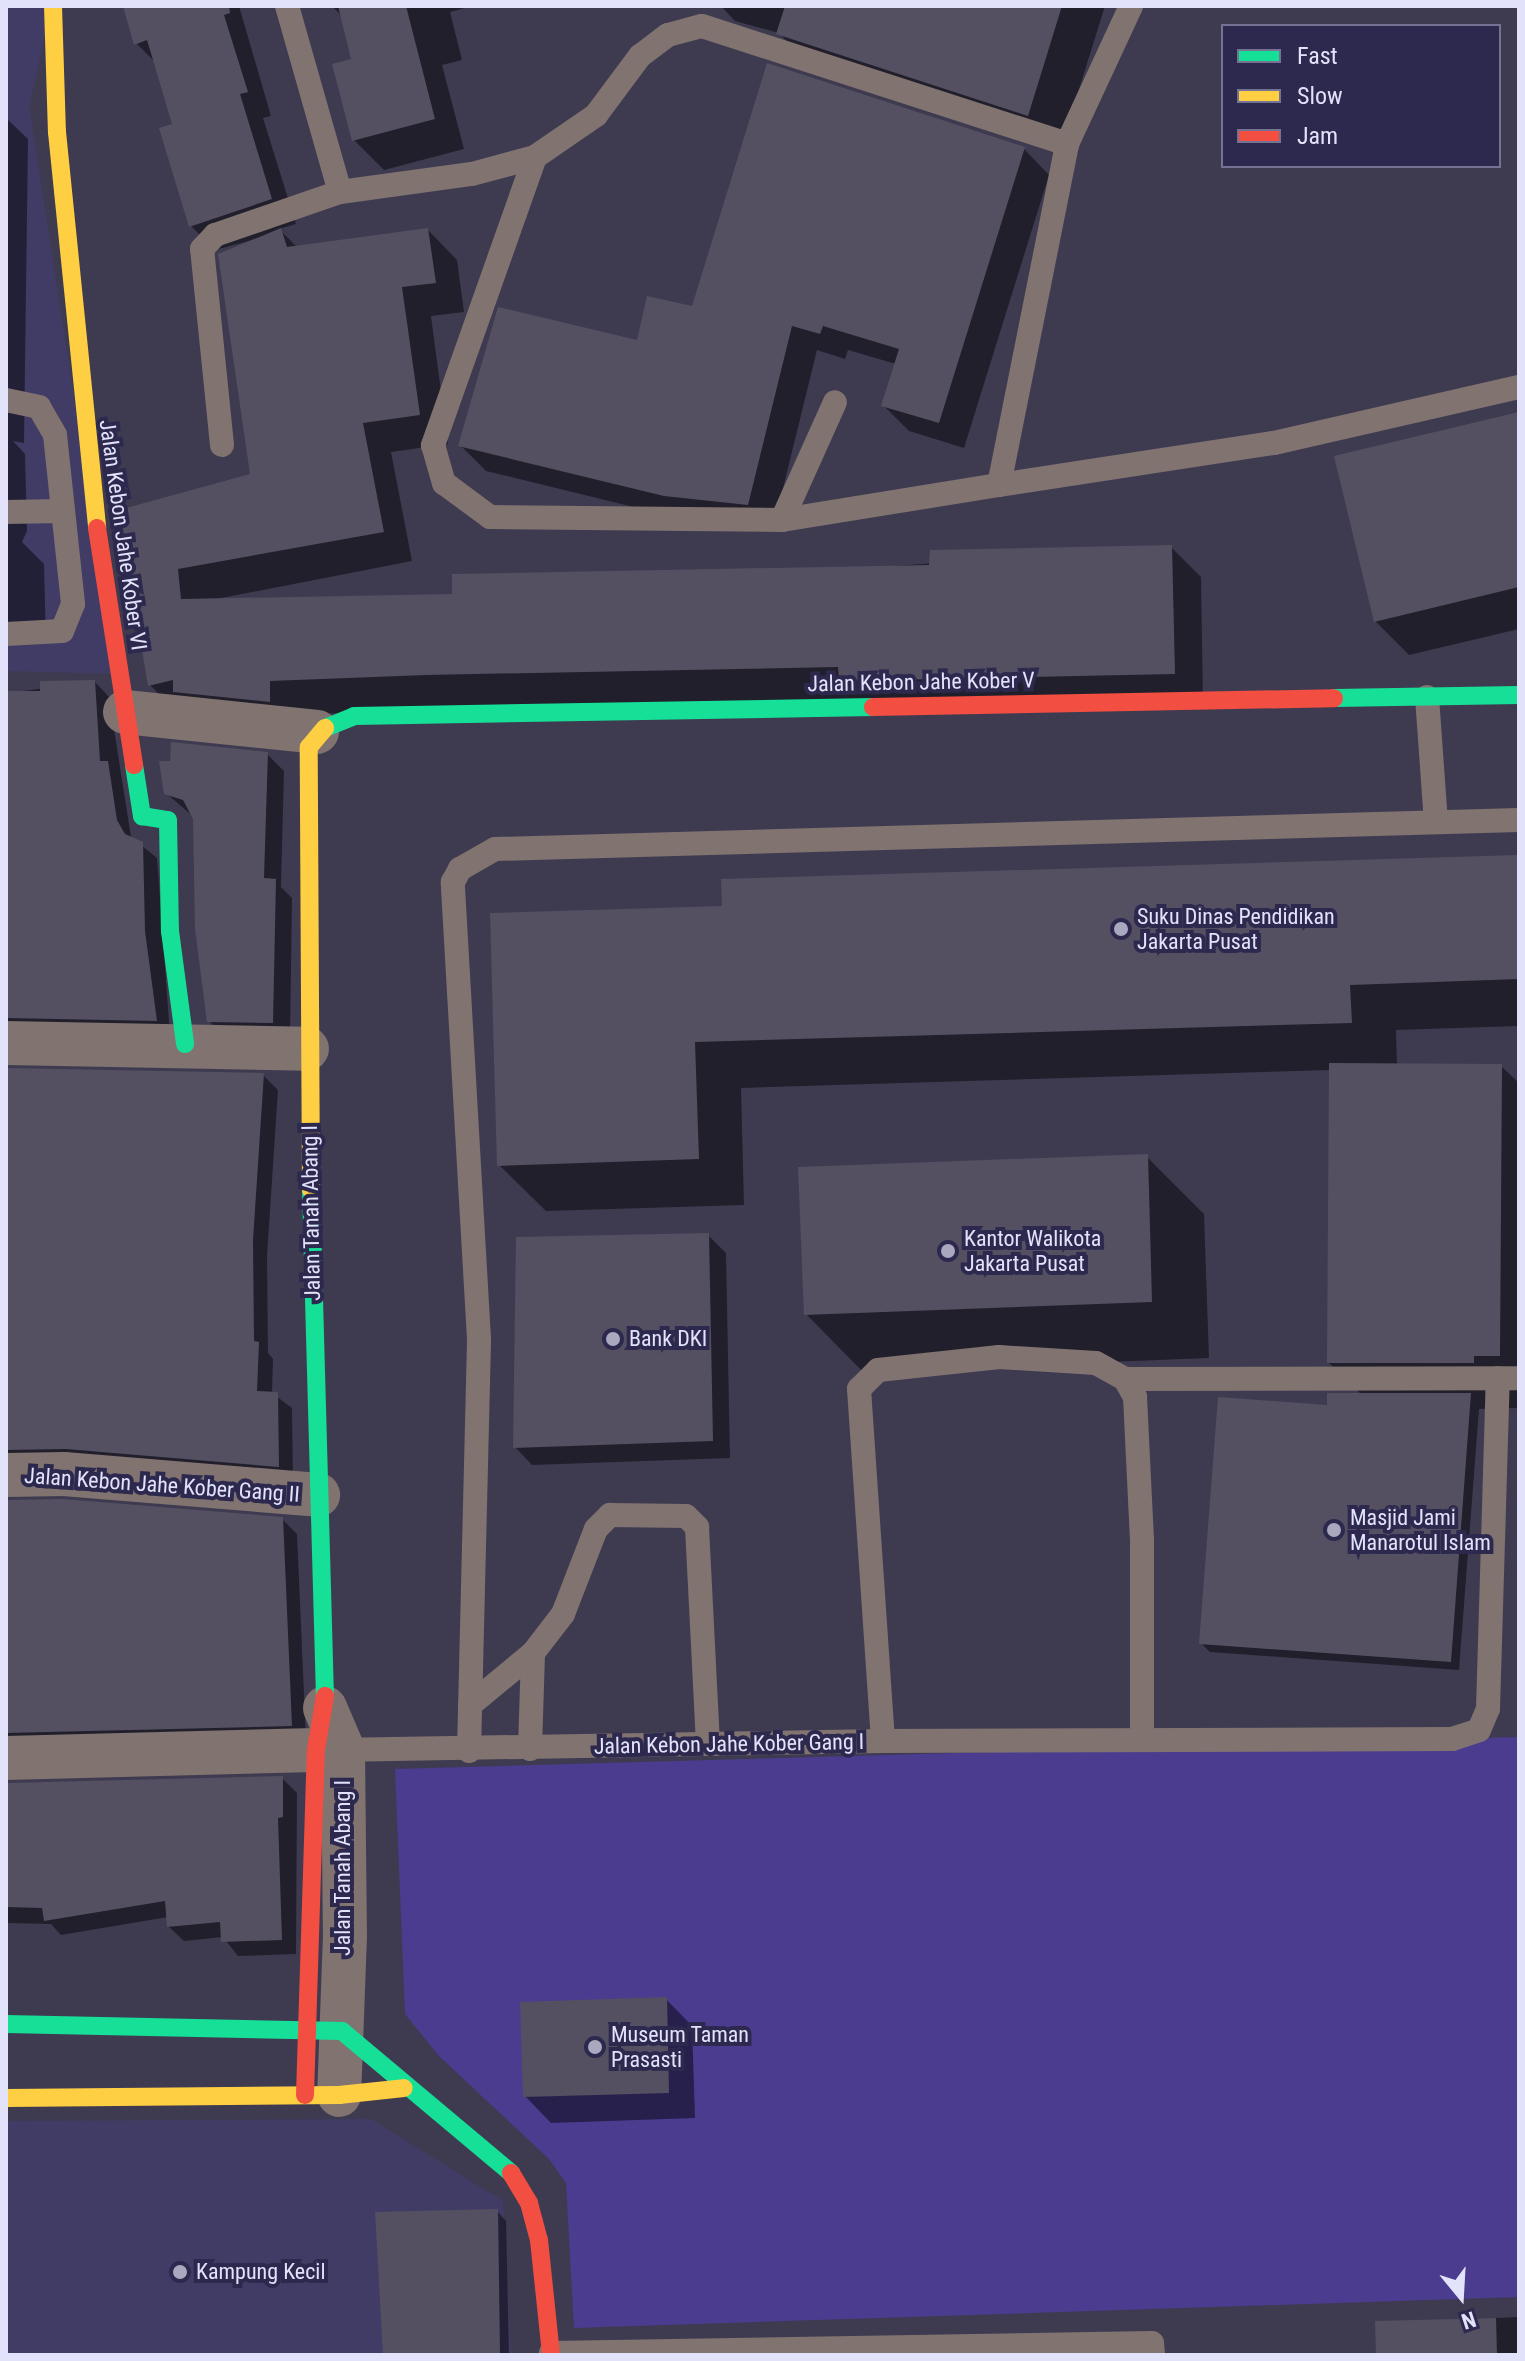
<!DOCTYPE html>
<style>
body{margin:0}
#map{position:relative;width:1525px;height:2361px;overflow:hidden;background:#3e3b51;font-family:"Roboto Condensed",sans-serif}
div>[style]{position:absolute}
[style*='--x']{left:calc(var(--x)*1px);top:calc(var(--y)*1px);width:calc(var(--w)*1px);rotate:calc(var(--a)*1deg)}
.built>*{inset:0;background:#413c66}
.green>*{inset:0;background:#4b3c8f}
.shadow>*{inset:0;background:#0007}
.building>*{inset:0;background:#545062}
.lane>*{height:24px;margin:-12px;padding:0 12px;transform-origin:12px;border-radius:12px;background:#817370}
.street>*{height:44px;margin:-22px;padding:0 22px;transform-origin:22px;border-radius:22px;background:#817370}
.fast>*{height:18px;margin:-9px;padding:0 9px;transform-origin:9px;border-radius:9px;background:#16e098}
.slow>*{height:18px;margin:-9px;padding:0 9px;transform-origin:9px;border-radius:9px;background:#ffcf43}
.jam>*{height:18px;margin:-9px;padding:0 9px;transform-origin:9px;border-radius:9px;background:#f24e42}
.dots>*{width:22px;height:22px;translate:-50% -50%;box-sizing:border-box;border:4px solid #2d294e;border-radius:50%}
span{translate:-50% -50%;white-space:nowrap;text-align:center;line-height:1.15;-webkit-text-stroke:8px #2d294e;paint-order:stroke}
.street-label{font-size:22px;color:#e2e2fa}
.poi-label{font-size:22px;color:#e2e2fa}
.left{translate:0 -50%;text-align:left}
.frame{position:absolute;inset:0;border:8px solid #e2e2fa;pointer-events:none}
.legend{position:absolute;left:1221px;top:24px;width:280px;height:144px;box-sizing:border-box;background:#2d294e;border:2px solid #757393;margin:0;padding:10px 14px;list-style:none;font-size:24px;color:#e2e2fa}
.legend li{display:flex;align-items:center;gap:16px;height:40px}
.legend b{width:40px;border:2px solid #757393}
.north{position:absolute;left:1421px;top:2257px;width:80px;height:80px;-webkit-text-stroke:6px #2d294e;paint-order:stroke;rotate:162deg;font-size:22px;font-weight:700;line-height:32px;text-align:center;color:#e2e2fa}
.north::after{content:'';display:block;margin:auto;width:28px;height:36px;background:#e2e2fa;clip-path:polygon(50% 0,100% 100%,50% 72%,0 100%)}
</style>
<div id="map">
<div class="built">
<div style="clip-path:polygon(6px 6px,52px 6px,29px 106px,117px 674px,6px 671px)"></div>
<div style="clip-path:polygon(371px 2119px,503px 2201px,511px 2355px,6px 2355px,6px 2121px)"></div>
</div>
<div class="green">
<div style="clip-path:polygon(1519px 1737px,1519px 2297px,574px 2328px,566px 2183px,549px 2159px,439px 2056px,405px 2014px,395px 1769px)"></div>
</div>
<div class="shadow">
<div style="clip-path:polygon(125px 6px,239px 6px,271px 116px,263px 118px,296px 224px,279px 229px,298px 248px,428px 230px,457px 260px,464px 312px,431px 316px,448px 444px,391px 452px,412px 561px,211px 600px,454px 596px,1171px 547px,1201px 577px,1203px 703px,180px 715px,150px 685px,122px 511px,252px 476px,264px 237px,215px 250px,191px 226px,174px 125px,157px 64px,136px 43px)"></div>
<div style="clip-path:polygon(332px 6px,472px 6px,450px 12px,462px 60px,442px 65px,464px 149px,384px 170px,354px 140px,354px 60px,342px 16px)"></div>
<div style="clip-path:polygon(721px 6px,1105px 6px,1061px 147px,811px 66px,779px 33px,735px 21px)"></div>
<div style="clip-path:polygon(6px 118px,28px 139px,24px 443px,13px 441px,25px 454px,27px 531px,22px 542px,44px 564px,46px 642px,6px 644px)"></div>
<div style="clip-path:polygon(1024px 149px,1049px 175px,964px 448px,909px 431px,883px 405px,896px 364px,848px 350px,845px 359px,817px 350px,773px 529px,691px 521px,486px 471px,460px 445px,693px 309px)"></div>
<div style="clip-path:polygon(1519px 414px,1519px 629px,1409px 655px,1375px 621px)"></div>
<div style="clip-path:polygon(95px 682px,109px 697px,131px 837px,157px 858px,170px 1035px,6px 1041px,6px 693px)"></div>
<div style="clip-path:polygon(267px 754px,284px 771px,281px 887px,292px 898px,290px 1040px,226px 1038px,209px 1021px,195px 818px,166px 793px)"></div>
<div style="clip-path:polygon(1519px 857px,1519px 1026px,1396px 1030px,1397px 1066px,1501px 1066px,1519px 1083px,1519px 1408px,1479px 1409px,1459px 1670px,1210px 1652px,1201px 1643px,1328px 1407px,1362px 1395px,1329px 1363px,1331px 1070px,741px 1088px,744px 1205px,546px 1211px,499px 1165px,724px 908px)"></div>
<div style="clip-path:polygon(6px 1070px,263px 1075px,278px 1090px,267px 1256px,268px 1353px,273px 1359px,272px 1393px,292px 1408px,293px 1481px,6px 1461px)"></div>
<div style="clip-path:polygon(1147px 1157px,1204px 1214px,1209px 1358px,863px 1372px,806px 1314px)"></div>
<div style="clip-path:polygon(708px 1235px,726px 1253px,730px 1458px,532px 1465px,515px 1447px)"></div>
<div style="clip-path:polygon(6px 1500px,282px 1519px,297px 1534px,306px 1740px,6px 1753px)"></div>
<div style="clip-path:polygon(282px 1778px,297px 1793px,296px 1954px,238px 1956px,223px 1937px,184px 1941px,169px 1927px,168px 1917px,61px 1935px,51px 1924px,6px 1923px,6px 1785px)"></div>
<div style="clip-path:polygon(666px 1999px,692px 2026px,695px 2118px,551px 2123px,525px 2096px)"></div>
<div style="clip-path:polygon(497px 2211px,506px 2221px,509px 2355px,385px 2355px)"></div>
<div style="clip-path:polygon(1519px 2317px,1519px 2355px,1378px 2355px,1377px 2323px)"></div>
</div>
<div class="building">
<div style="clip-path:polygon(123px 6px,229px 6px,230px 13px,224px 15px,248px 92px,240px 94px,272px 199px,189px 227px,159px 128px,172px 124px,147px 40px,134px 45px)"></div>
<div style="clip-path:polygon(338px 6px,406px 6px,435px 119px,352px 141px,332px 64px,351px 59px)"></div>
<div style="clip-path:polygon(785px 6px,1062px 6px,1028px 116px,776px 34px)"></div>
<div style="clip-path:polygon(767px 63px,1025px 147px,939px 423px,881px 406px,899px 349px,823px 326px,820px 334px,792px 326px,748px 505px,664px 496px,458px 446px,498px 307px,637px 340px,647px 296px,692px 306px)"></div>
<div style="clip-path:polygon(281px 228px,287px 247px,428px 228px,436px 283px,402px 287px,420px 415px,363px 423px,384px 532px,178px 569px,181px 599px,452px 594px,452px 574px,929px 565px,930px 550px,1172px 545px,1175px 674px,839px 681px,838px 667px,426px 675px,270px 681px,270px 702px,173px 692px,173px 680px,148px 686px,119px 510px,250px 474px,218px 254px)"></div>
<div style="clip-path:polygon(1519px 412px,1519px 587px,1374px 622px,1334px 456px)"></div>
<div style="clip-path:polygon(95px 680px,100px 761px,108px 761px,117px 820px,125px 834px,143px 842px,145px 931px,157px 1021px,6px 1018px,6px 691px,40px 691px,40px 681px)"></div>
<div style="clip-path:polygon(171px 742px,268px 752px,264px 878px,276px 879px,273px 1023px,207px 1022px,195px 929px,193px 819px,183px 800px,164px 794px,159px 761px,170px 761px)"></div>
<div style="clip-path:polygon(1519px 855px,1519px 979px,1350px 985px,1352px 1023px,695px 1042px,699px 1159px,497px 1166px,490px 913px,722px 906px,721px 879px)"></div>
<div style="clip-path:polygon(1329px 1063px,1502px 1064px,1500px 1356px,1474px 1356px,1474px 1363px,1327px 1363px)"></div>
<div style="clip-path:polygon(6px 1068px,264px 1073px,253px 1240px,254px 1341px,259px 1342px,257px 1391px,278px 1392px,279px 1467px,66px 1449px,6px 1450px)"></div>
<div style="clip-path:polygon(1148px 1154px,1152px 1302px,804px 1315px,798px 1167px)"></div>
<div style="clip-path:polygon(709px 1233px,713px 1441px,513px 1448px,516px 1237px)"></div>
<div style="clip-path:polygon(1327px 1393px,1471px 1393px,1451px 1662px,1199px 1644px,1218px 1397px,1327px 1405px)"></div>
<div style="clip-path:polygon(63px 1499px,283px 1517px,292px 1726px,6px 1733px,6px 1500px)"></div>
<div style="clip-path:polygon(283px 1776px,283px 1817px,278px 1818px,282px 1940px,221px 1942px,220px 1922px,167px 1927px,165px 1901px,44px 1921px,42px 1908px,6px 1907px,6px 1783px)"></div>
<div style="clip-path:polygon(667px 1997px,669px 2093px,523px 2097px,520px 2002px)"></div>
<div style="clip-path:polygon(498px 2209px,500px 2355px,383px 2355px,375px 2212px)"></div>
<div style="clip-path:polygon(1496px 2318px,1497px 2355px,1376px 2355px,1375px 2321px)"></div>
</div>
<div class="lane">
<div style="--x:287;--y:6;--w:193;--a:74.1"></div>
<div style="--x:340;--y:192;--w:133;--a:-7.8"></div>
<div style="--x:472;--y:174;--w:65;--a:-15.1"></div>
<div style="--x:535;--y:157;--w:74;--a:-34.5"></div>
<div style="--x:596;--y:115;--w:74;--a:-53.3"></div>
<div style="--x:640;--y:56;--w:35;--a:-37"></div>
<div style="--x:668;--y:35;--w:35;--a:-15"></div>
<div style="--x:702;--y:26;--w:384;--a:17.9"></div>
<div style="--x:535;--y:157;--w:306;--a:109.5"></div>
<div style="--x:433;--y:445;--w:40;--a:74"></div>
<div style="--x:444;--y:483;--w:57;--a:36.5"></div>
<div style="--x:490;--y:517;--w:292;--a:0.6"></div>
<div style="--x:782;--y:520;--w:220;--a:-9.2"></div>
<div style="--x:999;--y:485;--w:348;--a:-78.7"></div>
<div style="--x:1067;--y:144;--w:152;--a:-65.1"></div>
<div style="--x:6;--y:400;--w:34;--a:12"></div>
<div style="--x:39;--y:407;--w:32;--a:60"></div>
<div style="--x:55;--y:435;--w:170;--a:83.9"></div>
<div style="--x:73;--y:604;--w:29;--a:112"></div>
<div style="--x:62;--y:631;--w:56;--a:176.9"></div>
<div style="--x:222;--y:445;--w:197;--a:-95.8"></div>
<div style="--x:202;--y:249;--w:19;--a:-47"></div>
<div style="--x:215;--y:235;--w:132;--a:-19"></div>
<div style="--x:999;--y:485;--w:278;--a:-8.7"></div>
<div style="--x:1274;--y:443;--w:251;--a:-12.9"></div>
<div style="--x:6;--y:512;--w:57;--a:-1"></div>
<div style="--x:782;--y:520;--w:129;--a:-65.8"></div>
<div style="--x:1427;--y:697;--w:125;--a:85.9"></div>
<div style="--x:1125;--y:1379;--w:394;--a:-0.1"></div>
<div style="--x:470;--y:1705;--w:82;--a:-39.5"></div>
<div style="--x:533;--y:1653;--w:49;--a:-52.4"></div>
<div style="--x:563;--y:1614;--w:91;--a:-68.8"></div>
<div style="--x:596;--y:1529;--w:20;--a:-45"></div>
<div style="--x:610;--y:1515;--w:76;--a:0.8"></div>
<div style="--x:686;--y:1516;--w:16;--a:45"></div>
<div style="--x:697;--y:1527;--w:217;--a:87.1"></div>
<div style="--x:883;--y:1741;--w:353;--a:-93.9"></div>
<div style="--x:859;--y:1389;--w:27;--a:-45"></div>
<div style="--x:878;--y:1370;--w:122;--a:-6.1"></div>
<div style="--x:999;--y:1357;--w:97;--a:3.5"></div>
<div style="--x:1096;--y:1363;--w:33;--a:29"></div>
<div style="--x:1125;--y:1379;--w:21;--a:61"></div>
<div style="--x:1135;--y:1397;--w:143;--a:87.2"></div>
<div style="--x:1142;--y:1540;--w:200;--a:90"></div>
<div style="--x:530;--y:1749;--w:96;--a:-88.2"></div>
<div style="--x:334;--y:1750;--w:549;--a:-0.94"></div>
<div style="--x:883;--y:1741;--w:569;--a:-0.2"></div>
<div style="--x:1452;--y:1739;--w:28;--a:-18"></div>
<div style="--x:1479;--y:1730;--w:23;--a:-67"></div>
<div style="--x:1488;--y:1709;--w:331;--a:-88.3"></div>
<div style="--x:469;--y:1751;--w:412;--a:-88.6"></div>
<div style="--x:479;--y:1339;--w:458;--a:-93.3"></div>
<div style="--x:453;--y:882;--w:15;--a:-62"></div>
<div style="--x:460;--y:869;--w:40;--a:-29.7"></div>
<div style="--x:495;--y:849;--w:1024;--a:-1.62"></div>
<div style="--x:551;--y:2353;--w:601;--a:-0.95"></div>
<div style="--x:1152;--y:2343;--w:12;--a:85"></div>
</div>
<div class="street">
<div style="--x:125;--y:712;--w:193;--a:5.9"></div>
<div style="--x:6;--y:1043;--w:301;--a:1.1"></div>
<div style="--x:6;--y:1475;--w:58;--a:-1"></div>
<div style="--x:64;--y:1474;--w:255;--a:4.7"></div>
<div style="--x:325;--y:1708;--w:46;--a:66.8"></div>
<div style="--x:343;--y:1750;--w:185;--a:89.4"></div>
<div style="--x:345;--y:1935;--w:160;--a:92.1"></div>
<div style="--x:6;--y:1758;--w:310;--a:-1.5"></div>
</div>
<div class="fast">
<div style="--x:1334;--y:698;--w:185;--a:-0.9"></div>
<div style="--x:325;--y:728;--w:31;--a:-22"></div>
<div style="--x:354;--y:716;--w:519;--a:-0.99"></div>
<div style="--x:134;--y:765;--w:52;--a:81.1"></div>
<div style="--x:142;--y:816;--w:26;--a:9"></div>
<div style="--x:168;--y:820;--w:111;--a:89"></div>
<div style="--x:170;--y:931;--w:114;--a:82.4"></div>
<div style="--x:311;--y:1190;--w:506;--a:88.42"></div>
<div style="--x:6;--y:2024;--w:336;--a:1.2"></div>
<div style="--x:342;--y:2031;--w:221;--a:40"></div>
</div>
<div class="slow">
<div style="--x:53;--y:6;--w:126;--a:88.2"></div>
<div style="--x:57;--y:132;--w:398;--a:84.2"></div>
<div style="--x:311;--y:1190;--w:443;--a:-90.3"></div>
<div style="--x:309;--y:747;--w:25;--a:-50"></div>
<div style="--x:6;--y:2098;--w:333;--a:-0.5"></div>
<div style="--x:339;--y:2095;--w:65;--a:-6.1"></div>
</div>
<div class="jam">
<div style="--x:97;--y:528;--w:240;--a:81.1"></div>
<div style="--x:873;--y:707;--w:461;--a:-1.1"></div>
<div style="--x:305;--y:2095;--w:345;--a:-88.2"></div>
<div style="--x:316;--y:1750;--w:55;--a:-80.5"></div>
<div style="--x:511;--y:2173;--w:35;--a:59"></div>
<div style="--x:529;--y:2203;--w:38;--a:75"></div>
<div style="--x:539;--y:2240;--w:116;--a:84"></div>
</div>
<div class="dots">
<div style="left:1121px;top:929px;background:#a9a8bf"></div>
<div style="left:948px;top:1251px;background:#a9a8bf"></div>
<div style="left:613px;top:1339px;background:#a9a8bf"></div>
<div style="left:1334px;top:1530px;background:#a9a8bf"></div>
<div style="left:595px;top:2047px;background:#a9a8bf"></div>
<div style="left:180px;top:2272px;background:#a9a8bf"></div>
</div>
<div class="street-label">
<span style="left:123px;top:535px;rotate:82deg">Jalan Kebon Jahe Kober VI</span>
<span style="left:921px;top:682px;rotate:-1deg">Jalan Kebon Jahe Kober V</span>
<span style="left:311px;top:1213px;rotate:-91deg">Jalan Tanah Abang I</span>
<span style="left:162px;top:1485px;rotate:4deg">Jalan Kebon Jahe Kober Gang II</span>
<span style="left:729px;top:1744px;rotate:-1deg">Jalan Kebon Jahe Kober Gang I</span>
<span style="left:343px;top:1868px;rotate:-90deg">Jalan Tanah Abang I</span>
</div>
<div class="poi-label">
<span class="left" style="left:1137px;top:929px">Suku Dinas Pendidikan<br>Jakarta Pusat</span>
<span class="left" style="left:964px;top:1251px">Kantor Walikota<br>Jakarta Pusat</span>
<span class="left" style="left:629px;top:1339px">Bank DKI</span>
<span class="left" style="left:1350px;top:1530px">Masjid Jami<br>Manarotul Islam</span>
<span class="left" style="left:611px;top:2047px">Museum Taman<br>Prasasti</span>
<span class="left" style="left:196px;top:2272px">Kampung Kecil</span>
</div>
<div class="frame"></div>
<ul class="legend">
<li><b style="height:10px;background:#16e098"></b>Fast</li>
<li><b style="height:10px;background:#ffcf43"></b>Slow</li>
<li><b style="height:10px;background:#f24e42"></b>Jam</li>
</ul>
<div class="north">N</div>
</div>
